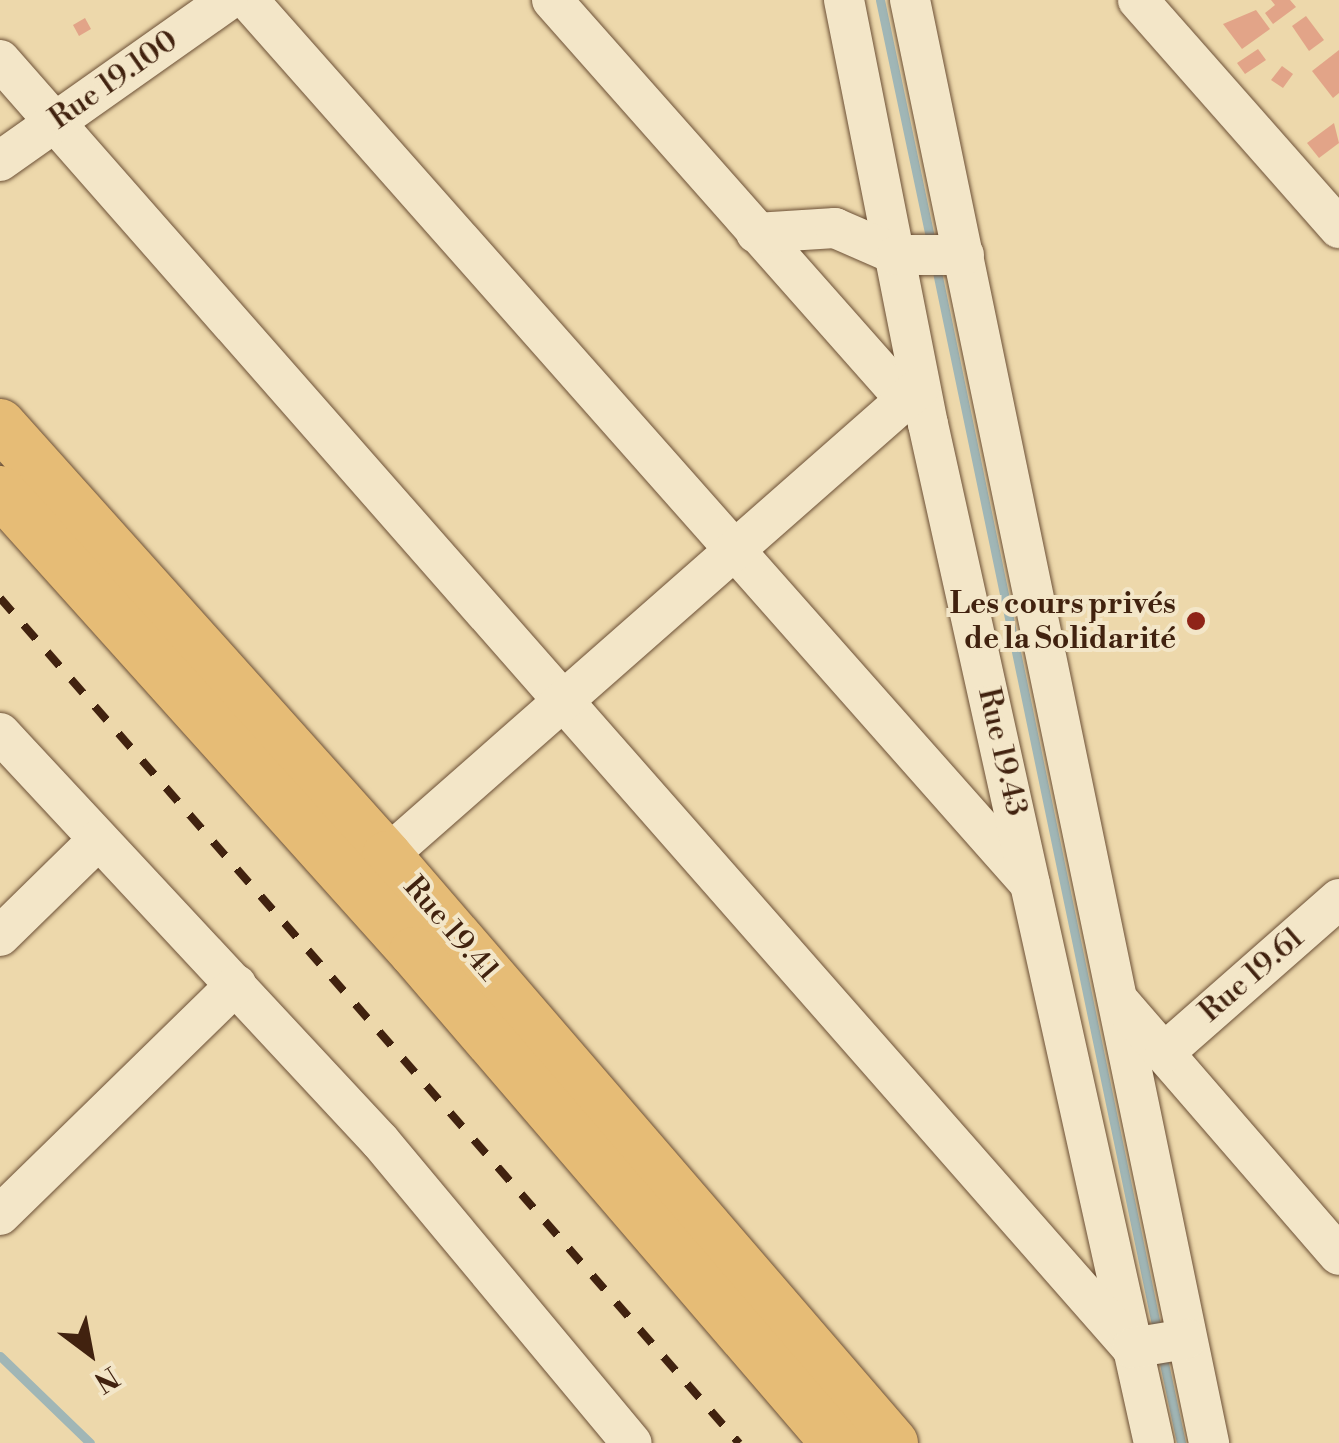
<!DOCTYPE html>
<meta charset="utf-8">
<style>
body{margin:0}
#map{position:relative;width:1339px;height:1443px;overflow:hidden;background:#edd8ab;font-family:"Libre Bodoni",serif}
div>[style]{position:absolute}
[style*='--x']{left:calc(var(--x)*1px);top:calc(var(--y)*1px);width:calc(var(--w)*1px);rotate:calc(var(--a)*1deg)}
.stream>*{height:9px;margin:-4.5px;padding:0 4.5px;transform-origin:4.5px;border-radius:4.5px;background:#a0b6b6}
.building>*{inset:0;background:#e2a488}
.roads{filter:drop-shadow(0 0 2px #6c5036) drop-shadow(0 0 2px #6c5036)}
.minor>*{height:40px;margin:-20px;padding:0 20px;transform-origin:20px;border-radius:20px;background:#f3e6c8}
.major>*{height:50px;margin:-25px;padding:0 25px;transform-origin:25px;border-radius:25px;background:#e6bc76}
.rail>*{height:8px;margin-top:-4px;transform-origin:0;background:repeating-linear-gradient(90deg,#41220f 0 18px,transparent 0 36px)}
.dots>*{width:28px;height:28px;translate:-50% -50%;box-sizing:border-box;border:5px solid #f3e6c8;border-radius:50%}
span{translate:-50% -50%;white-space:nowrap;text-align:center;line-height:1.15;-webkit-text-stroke:8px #f3e6c8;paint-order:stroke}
.street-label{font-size:30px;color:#41220f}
.poi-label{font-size:30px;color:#41220f;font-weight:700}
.right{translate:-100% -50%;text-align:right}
.north{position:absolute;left:40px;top:1303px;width:100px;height:100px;-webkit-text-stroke:8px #f3e6c8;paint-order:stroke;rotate:148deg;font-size:28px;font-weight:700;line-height:40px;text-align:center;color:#41220f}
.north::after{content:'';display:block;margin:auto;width:35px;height:45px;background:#41220f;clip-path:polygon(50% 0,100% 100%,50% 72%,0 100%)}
</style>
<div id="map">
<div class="stream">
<div style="--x:880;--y:0;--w:252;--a:78.1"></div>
<div style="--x:936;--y:267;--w:1090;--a:78.25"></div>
<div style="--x:1162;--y:1354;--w:91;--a:77.9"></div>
<div style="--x:0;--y:1356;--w:125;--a:44"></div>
</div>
<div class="building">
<div style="clip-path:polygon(1271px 0,1290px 0,1296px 7px,1273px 24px,1265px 13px,1275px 5px)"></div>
<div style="clip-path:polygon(1256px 10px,1270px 29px,1242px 49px,1223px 24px)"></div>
<div style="clip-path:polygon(1306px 16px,1324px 40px,1309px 51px,1292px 26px)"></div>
<div style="clip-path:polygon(85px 18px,91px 29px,79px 36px,73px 25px)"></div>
<div style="clip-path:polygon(1258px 49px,1266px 60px,1245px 74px,1237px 63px)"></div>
<div style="clip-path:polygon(1339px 50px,1339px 93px,1333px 98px,1312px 71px)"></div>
<div style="clip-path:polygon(1282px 66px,1293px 74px,1283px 88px,1271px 80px)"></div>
<div style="clip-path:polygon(1334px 123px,1339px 143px,1319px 158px,1307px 143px)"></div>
</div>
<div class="roads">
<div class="minor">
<div style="--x:248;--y:0;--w:1180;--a:48.5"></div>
<div style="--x:552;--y:0;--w:534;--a:48.49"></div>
<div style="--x:844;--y:0;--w:432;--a:78.8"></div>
<div style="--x:928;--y:424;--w:1044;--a:77.5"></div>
<div style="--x:910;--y:0;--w:1474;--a:78.29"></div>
<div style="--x:1138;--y:0;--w:304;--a:48.6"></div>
<div style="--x:0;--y:60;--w:1715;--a:48.69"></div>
<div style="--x:1132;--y:1348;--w:55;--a:-9.5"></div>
<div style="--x:0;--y:161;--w:279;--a:-35.2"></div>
<div style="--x:756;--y:233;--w:79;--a:-3.6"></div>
<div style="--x:835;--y:228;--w:68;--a:23.5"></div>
<div style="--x:897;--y:255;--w:67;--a:0"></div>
<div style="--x:0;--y:733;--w:558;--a:47.04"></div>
<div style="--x:380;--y:1141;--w:393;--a:50.2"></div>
<div style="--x:364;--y:876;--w:740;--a:-41.33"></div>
<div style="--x:0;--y:936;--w:137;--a:-44.4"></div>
<div style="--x:1118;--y:1000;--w:337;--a:49.1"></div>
<div style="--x:1165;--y:1052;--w:232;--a:-41.3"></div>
<div style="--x:0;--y:1215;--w:330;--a:-44.3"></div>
</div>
<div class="major">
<div style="--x:0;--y:424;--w:580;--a:48.14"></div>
<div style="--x:387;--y:856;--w:775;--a:49.24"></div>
<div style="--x:0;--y:491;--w:620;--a:48.07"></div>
<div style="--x:414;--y:952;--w:647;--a:49.32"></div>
</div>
</div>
<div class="rail">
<div style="--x:0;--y:598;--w:1123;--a:48.83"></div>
</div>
<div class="dots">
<div style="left:1196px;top:621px;background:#8f2418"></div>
</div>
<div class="street-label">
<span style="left:114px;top:80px;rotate:-35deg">Rue 19.100</span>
<span style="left:1002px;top:752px;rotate:77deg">Rue 19.43</span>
<span style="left:451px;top:929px;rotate:49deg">Rue 19.41</span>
<span style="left:1252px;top:975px;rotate:-41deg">Rue 19.61</span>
</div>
<div class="poi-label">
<span class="right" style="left:1176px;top:621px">Les cours privés<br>de la Solidarité</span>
</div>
<div class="north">N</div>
</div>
